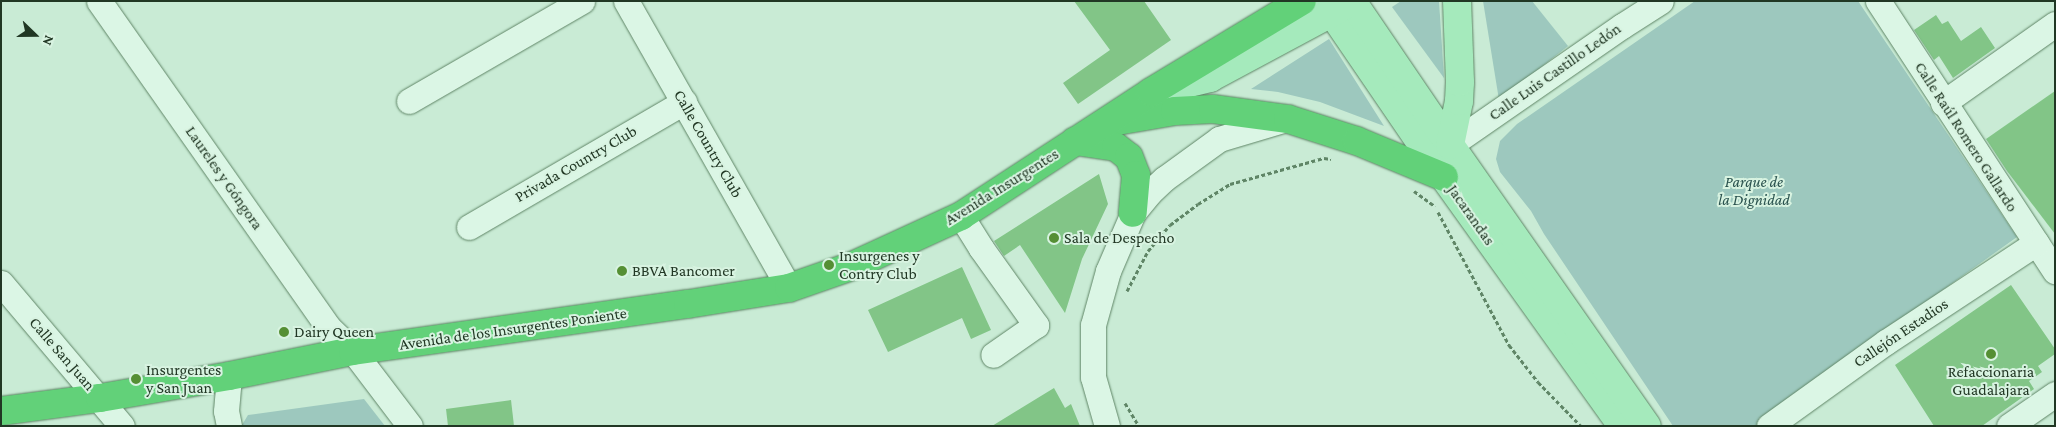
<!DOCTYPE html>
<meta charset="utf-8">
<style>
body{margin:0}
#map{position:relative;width:2056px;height:427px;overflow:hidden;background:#c9ebd5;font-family:"Crimson Pro",serif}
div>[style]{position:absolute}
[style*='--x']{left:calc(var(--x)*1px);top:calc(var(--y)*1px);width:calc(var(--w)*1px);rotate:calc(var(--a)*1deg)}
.green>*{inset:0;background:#9dc8be}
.building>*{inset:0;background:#82c587}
.path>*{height:3px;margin-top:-1.5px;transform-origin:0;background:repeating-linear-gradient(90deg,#5f8566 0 4px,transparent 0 6.5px)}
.roads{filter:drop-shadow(0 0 1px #5f8566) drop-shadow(0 0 1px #5f8566)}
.minor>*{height:25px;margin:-12.5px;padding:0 12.5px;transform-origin:12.5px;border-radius:12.5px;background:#dbf6e5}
.major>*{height:28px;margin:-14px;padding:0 14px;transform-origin:14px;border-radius:14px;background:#a5eabc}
.highway>*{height:28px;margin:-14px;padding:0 14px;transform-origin:14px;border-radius:14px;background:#62d179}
.dots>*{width:14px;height:14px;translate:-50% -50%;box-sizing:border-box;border:2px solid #d8f3e1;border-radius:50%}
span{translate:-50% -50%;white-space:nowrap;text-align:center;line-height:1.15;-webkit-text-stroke:4px #d8f3e1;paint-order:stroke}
.street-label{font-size:16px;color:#213724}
.park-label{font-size:16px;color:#2a524e;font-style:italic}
.poi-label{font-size:16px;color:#213724}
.left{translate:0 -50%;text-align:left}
.frame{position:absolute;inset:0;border:2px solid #213724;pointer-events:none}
.north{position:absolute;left:10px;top:10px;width:50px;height:50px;-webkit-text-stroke:4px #d8f3e1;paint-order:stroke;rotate:112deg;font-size:14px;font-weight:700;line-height:20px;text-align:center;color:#213724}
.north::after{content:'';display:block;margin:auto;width:18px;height:22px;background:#213724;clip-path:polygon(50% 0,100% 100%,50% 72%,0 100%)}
</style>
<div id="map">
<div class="green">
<div style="clip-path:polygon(1401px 1px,1439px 1px,1444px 78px,1392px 7px)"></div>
<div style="clip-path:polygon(1483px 1px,1532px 1px,1568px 46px,1499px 100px)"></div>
<div style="clip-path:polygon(1695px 1px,1858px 1px,2017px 237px,1783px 404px,1757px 426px,1673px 426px,1544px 234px,1531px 211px,1500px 172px,1496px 159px,1500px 141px,1517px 124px)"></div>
<div style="clip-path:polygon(1329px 39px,1384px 126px,1320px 102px,1278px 92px,1251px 89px)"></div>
<div style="clip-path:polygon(364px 399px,385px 426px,242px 425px,248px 415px)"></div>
</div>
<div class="building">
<div style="clip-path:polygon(1074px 1px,1144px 1px,1171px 40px,1078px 104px,1063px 83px,1110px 50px)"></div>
<div style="clip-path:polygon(1936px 15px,1942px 24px,1948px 21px,1961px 41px,1981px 27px,1995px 48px,1953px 78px,1939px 56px,1934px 60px,1914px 30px)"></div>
<div style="clip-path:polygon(2055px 91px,2055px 234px,2007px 171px,1986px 139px)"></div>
<div style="clip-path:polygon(1099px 174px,1108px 204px,1082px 259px,1065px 313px,1020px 245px,1004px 256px,994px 241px)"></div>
<div style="clip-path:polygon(962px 267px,991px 330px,971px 339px,962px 318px,888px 352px,868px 310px)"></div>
<div style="clip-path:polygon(2011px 285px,2055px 349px,2055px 354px,2038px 366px,2042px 372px,2029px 381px,2034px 389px,1982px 426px,1934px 426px,1895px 365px)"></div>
<div style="clip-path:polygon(1054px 388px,1065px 408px,1071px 404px,1080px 426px,992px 426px)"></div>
<div style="clip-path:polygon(511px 400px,514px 426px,448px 426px,446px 409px)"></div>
</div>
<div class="path">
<div style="--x:1414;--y:191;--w:26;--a:36"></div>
<div style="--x:1438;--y:212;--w:151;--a:61.9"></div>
<div style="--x:1509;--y:345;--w:47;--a:51.9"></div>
<div style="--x:1538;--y:382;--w:62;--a:45.7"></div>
<div style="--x:1127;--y:291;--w:45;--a:-62.3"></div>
<div style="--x:1148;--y:251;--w:34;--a:-50"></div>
<div style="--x:1170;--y:225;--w:35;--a:-37"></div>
<div style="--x:1198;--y:204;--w:38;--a:-32"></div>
<div style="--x:1230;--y:184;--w:98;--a:-15.5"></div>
<div style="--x:1324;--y:158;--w:7;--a:8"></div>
<div style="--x:1125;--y:403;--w:27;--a:59"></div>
</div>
<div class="roads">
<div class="minor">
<div style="--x:99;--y:1;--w:397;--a:54.9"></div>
<div style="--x:327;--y:326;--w:36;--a:44"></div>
<div style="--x:353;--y:351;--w:94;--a:52.8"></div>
<div style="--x:626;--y:1;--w:330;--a:60.4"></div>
<div style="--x:1878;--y:1;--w:323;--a:56.8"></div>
<div style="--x:409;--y:101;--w:200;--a:-30"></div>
<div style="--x:1943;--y:103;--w:137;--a:-35.2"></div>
<div style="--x:1450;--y:145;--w:209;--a:-34.7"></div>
<div style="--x:1622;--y:26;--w:46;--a:-32.7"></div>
<div style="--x:961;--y:216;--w:38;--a:58"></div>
<div style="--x:981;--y:248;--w:95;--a:54.5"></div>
<div style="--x:1036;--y:325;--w:52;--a:145.1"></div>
<div style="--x:469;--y:227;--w:249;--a:-30.2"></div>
<div style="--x:1;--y:283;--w:187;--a:49.8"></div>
<div style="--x:229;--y:426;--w:15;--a:-101"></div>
<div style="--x:226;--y:411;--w:35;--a:-85"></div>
<div style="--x:1107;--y:426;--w:51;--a:-105.9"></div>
<div style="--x:1093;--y:377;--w:52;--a:-90"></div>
<div style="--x:1093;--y:325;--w:56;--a:-74.5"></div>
<div style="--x:1108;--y:271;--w:63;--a:-66.7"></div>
<div style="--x:1133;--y:213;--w:26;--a:-51"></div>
<div style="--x:1149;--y:193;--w:21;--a:-43"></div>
<div style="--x:1164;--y:179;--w:68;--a:-36"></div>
<div style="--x:1219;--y:139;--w:70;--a:-16.6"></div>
<div style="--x:1769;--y:426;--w:144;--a:-35.7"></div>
<div style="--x:1886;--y:342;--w:180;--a:-33.4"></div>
<div style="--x:2009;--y:426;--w:56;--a:-34.8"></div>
</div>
<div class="major">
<div style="--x:1324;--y:1;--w:213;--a:55.7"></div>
<div style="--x:1444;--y:177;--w:306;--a:54.4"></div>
<div style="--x:1352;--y:1;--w:174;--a:55.8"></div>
<div style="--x:1450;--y:145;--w:343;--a:55"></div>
<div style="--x:1157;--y:91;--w:55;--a:-13.8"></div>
<div style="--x:1210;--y:78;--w:154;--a:-28.2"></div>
<div style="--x:1450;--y:145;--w:45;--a:-78.4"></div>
<div style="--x:1459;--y:101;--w:19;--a:-87"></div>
<div style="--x:1460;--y:82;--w:81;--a:-92.1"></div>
</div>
<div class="highway">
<div style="--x:1117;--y:121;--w:59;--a:-9.8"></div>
<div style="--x:1175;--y:111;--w:38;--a:-3"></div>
<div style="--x:1213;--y:109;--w:76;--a:7.6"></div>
<div style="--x:1288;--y:119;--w:72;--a:17.7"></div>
<div style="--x:1357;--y:141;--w:94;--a:22.5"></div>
<div style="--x:1075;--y:141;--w:41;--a:8.3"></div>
<div style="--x:1116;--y:147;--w:16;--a:38"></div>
<div style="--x:1129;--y:157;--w:19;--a:69"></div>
<div style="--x:1136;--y:175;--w:38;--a:95"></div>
<div style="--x:1;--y:411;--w:100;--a:-7.5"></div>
<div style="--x:100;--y:398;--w:131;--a:-9.7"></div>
<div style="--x:229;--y:376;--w:126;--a:-11.4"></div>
<div style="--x:353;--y:351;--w:338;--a:-8"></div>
<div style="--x:688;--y:304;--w:102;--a:-9"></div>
<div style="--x:789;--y:288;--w:67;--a:-19.2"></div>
<div style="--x:852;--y:266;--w:120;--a:-24.6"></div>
<div style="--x:961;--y:216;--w:227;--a:-33.1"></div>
<div style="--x:1151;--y:92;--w:176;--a:-31.1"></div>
</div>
</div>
<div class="dots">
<div style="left:1054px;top:238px;background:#558f34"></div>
<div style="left:829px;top:265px;background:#558f34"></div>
<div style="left:622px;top:271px;background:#558f34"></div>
<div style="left:284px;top:332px;background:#558f34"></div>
<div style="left:1991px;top:354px;background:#558f34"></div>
<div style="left:136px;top:379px;background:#558f34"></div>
</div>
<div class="street-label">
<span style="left:1555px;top:72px;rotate:-35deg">Calle Luis Castillo Ledón</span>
<span style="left:1966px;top:137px;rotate:57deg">Calle Raúl Romero Gallardo</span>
<span style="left:708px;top:144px;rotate:60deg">Calle Country Club</span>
<span style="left:576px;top:164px;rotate:-30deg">Privada Country Club</span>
<span style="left:224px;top:178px;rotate:55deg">Laureles y Góngora</span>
<span style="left:1002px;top:187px;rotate:-32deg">Avenida Insurgentes</span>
<span style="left:1471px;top:215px;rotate:55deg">Jacarandas</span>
<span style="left:513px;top:329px;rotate:-8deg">Avenida de los Insurgentes Poniente</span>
<span style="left:1901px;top:333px;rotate:-34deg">Callejón Estadios</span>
<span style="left:62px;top:354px;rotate:49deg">Calle San Juan</span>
</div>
<div class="park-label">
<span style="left:1754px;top:191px">Parque de<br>la Dignidad</span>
</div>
<div class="poi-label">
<span class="left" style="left:1064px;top:238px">Sala de Despecho</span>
<span class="left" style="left:839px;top:265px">Insurgenes y<br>Contry Club</span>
<span class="left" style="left:632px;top:271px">BBVA Bancomer</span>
<span class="left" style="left:294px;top:332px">Dairy Queen</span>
<span class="left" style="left:146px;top:379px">Insurgentes<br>y San Juan</span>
<span style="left:1991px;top:381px">Refaccionaria<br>Guadalajara</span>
</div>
<div class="frame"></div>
<div class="north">N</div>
</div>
